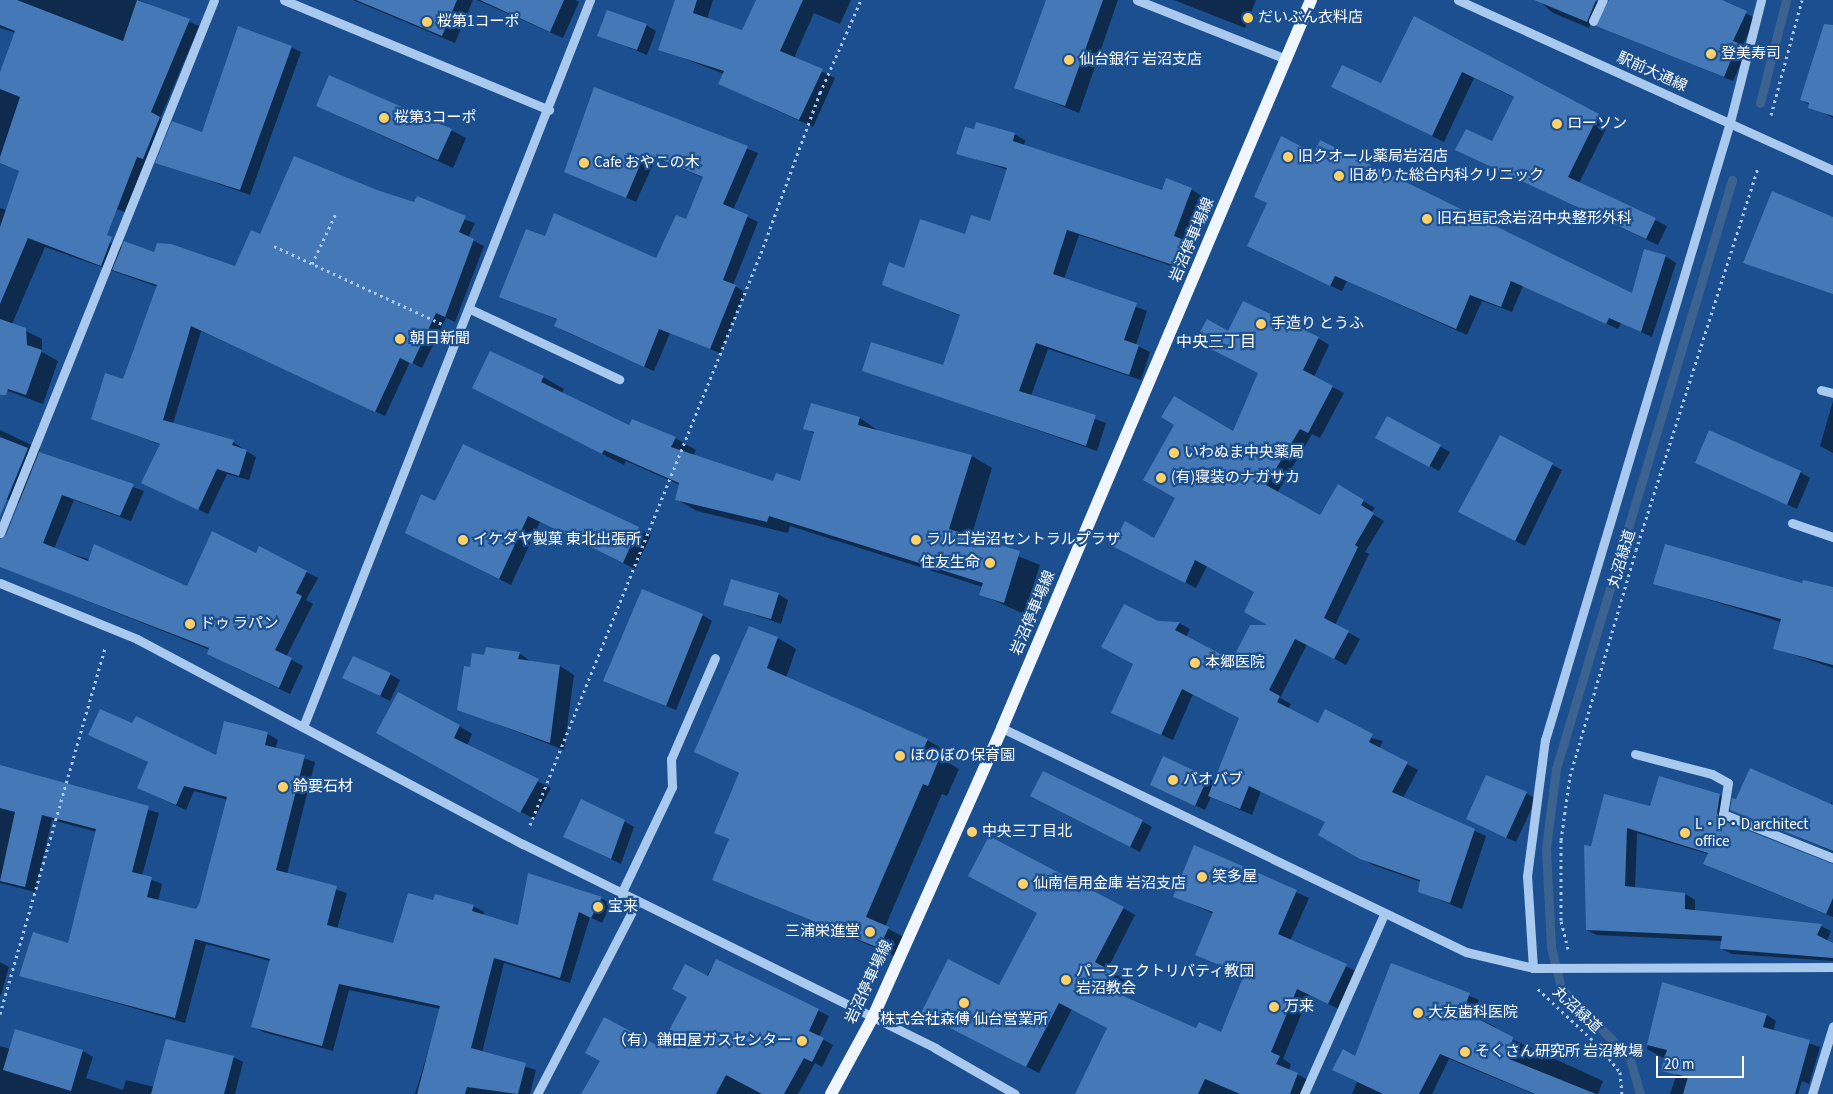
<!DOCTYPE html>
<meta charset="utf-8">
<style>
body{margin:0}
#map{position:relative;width:1833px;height:1094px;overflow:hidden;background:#1b4f8f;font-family:"Source Sans 3","Noto Sans JP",sans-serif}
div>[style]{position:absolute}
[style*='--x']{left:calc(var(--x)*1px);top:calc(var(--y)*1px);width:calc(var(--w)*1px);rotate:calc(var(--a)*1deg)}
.shadow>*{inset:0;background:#0007}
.stream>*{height:9px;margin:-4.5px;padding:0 4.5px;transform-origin:4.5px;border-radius:4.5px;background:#3c6290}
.building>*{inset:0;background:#4478b7}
.path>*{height:3px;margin-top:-1.5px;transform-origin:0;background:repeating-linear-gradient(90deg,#a9c9ee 0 2.5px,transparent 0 6.5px)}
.minor>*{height:9px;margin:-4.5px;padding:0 4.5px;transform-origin:4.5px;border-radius:4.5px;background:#a9c9ee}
.major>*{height:12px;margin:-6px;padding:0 6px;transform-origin:6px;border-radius:6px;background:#f0f6ff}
.dots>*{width:14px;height:14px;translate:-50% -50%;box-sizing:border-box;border:2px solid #1b4f8f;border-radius:50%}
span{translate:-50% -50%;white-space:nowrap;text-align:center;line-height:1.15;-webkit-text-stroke:4.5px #1b4f8f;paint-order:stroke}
.poi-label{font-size:15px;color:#fff}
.left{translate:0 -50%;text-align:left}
.right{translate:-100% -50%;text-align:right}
.street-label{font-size:15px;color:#fff}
.neighbourhood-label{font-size:16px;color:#fff}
.scale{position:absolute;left:1656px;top:1056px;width:88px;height:22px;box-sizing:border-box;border:2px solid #fff;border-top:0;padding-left:6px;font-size:15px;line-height:18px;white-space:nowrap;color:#fff;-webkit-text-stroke:4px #1b4f8f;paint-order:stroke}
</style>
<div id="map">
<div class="shadow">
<div style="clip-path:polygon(0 0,139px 0,199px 26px,160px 119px,169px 124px,153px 164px,147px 162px,127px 213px,0 163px,0 75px,16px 33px,0 28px)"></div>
<div style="clip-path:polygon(353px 0,473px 0,455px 43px)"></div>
<div style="clip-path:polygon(477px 0,575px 0,579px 2px,563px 38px)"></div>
<div style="clip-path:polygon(676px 0,713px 0,707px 19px,743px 31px,757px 0,851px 0,840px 24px,814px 13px,794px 58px,835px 78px,813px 127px,719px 84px,724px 74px,660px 49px)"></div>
<div style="clip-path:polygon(1047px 0,1118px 0,1079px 113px,1016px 87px)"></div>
<div style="clip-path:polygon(1174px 0,1256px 0,1245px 28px)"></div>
<div style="clip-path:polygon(1538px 0,1593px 0,1599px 3px,1589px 28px,1553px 13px)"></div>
<div style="clip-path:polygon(1662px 0,1719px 0,1755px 18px,1742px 47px,1747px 49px,1733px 81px,1632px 40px)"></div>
<div style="clip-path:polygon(1414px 18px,1610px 121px,1579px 183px,1667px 226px,1658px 245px,1469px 156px,1492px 143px,1515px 98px,1474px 78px,1444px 142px,1344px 93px,1381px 85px)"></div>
<div style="clip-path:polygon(646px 25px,656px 31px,647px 55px,599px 35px)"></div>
<div style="clip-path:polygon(291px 47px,301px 52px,250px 195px,157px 162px,202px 134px)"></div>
<div style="clip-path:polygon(1833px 68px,1833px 118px,1801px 100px)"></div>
<div style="clip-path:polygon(595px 89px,758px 153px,733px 210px,758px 222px,733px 285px,745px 292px,720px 353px,670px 333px,654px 371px,566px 332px,556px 326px,558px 320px,501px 296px,545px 237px,657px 260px,687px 221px,704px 178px,656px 158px,636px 202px,565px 171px)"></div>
<div style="clip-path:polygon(317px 106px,451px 130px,466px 138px,453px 168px)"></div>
<div style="clip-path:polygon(1014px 134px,1025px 140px,1024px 146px,1163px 192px,1191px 189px,1202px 196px,1185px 242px,1195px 247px,1187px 271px,1079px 235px,1064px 279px,1147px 311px,1136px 345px,1150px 352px,1141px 380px,1048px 349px,1031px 396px,1106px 423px,1097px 451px,864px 370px,943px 366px,961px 316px,883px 285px,991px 222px,1008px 170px,958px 153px)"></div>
<div style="clip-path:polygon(1315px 155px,1633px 295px,1665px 256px,1676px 263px,1652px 337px,1621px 323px,1618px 329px,1523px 286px,1512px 312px,1482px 301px,1467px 335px,1347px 281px,1342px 291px,1259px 252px)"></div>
<div style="clip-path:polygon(376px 191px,475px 223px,468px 238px,484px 246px,455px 322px,446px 318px,422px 368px,410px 362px,385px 416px,201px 331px,173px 424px,233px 442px,256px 457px,249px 480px,227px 474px,208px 514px,143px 483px,161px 445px,92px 418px,124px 380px,158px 287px,45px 247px,12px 324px,42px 339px,42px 352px,58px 361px,43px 404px,0 388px,0 208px,123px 247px,236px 267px,261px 235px)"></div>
<div style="clip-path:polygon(1833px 222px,1833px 293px,1744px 262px)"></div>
<div style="clip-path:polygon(1229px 332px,1318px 338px,1329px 345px,1314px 377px,1344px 393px,1320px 438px,1312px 434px,1277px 493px,1320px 516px,1338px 486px,1375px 508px,1371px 513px,1384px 521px,1365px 552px,1369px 554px,1335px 625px,1360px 639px,1346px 665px,1307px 644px,1280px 698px,1291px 704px,1288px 709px,1319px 725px,1383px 741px,1379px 749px,1418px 770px,1403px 798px,1486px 836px,1462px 909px,1420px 892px,1421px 882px,1373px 865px,1319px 835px,1326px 822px,1261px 791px,1252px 815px,1211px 797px,1205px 810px,1151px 785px,1207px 778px,1215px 782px,1240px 718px,1193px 694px,1173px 740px,1113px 713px,1158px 622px,1179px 623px,1190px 629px,1186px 637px,1233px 661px,1272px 627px,1255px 592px,1207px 566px,1196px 588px,1125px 552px,1155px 539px,1234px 433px,1259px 373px)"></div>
<div style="clip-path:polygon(543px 377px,564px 389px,562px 394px,630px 426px,675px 438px,696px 450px,693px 456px,774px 482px,801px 482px,815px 434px,805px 428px,812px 405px,860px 418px,880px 432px,972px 456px,992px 468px,971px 537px,1040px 565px,1024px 614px,980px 594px,983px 587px,790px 526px,788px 533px,697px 511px,676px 499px,680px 485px,626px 461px,624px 465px,474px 388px)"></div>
<div style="clip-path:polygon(1833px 401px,1833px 453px,1820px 446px)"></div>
<div style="clip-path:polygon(1387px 417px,1450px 452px,1439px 471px,1387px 443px)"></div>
<div style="clip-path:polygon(0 430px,40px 449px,39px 453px,144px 491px,131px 521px,74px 500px,54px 549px,188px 588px,256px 554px,260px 548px,318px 578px,306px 600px,313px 604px,286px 657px,303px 666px,290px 694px,220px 660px,210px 650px,0 566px,24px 505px,0 497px)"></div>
<div style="clip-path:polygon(1500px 437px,1562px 470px,1525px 546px,1470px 517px)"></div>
<div style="clip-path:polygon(464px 445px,651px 535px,635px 569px,540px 522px,511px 585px,418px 539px)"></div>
<div style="clip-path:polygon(1707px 468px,1800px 472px,1810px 478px,1797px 509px)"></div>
<div style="clip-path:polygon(1655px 583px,1833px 588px,1833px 668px,1774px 648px,1781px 622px)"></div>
<div style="clip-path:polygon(778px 594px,788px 600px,781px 624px,725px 604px)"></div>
<div style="clip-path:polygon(702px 615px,712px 621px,676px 710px,605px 681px)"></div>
<div style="clip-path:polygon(778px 638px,796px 649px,786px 678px,927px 740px,946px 751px,942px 759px,959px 769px,947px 796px,942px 794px,885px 927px,907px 939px,899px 958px,714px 879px,730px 840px,715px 832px,740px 774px,696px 751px)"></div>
<div style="clip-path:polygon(519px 653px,533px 663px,560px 666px,574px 675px,564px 750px,458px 709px,471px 668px,485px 657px)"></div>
<div style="clip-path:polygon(390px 674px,400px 680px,390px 701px,354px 683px)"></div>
<div style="clip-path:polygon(225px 723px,268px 734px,278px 740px,275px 749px,315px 762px,287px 874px,347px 893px,337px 929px,394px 944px,434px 902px,473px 906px,484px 912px,483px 916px,519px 927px,601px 898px,611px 904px,602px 923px,590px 917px,570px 983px,504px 963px,482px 1053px,536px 1070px,530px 1094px,415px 1094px,441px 1009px,349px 990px,333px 1051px,263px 1032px,253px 1026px,270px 961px,206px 944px,185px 1023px,20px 975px,69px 944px,97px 832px,52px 820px,35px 892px,0 883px,0 767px,159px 813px,142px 876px,162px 884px,158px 901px,197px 911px,228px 800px,194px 791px,186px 810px,149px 793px,150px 763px,100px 740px,217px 757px)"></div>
<div style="clip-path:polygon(459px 726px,472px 734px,467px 746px,551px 788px,534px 819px,378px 732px)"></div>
<div style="clip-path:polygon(1526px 793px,1536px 799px,1516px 842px,1467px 819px)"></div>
<div style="clip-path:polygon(1719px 795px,1729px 801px,1730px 825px,1833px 865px,1833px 917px,1715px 869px,1705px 863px,1708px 854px,1637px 833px,1635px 888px,1685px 894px,1695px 900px,1695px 911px,1821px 926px,1831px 931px,1827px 941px,1833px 944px,1833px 961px,1732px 954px,1722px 949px,1723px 941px,1597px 935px,1587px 930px,1592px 847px,1651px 807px)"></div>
<div style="clip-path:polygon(1832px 800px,1833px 852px,1731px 809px,1830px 805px)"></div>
<div style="clip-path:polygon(1042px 801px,1142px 821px,1152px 827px,1140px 852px)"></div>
<div style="clip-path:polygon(624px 821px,634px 827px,621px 864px,575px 842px)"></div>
<div style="clip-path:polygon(1195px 847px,1309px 898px,1290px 941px,1358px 972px,1341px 1010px,1309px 995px,1283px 1059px,1291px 1064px,1289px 1070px,1310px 1081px,1304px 1094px,1100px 1094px,1108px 1028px,1072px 1009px,1039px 1073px,934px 1019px,999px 986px,1123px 908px,1135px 915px,1107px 970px,1125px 980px,1117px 994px,1197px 1030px,1221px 1033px,1245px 976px,1197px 954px,1214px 914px,1174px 896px)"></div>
<div style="clip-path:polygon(716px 961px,829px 1016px,819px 1037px,833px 1045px,822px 1067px,815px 1063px,798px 1094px,582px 1094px,661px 1049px)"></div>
<div style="clip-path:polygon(0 962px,9px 967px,1px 995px,0 995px)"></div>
<div style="clip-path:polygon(1392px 964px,1479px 1000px,1473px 1016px,1496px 1027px,1494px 1031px,1603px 1081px,1598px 1094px,1534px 1094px,1449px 1059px,1432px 1094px,1352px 1094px,1357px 1082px,1343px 1075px,1356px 1057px)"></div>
<div style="clip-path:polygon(1663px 983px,1697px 995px,1663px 1058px,1647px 1049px)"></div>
<div style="clip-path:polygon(1704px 995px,1767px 1015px,1776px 1021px,1773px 1031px,1820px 1047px,1809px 1084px,1802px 1081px,1798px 1094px,1670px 1094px)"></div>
<div style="clip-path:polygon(16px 1031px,83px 1051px,93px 1057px,86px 1078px,123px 1090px,126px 1080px,154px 1087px,233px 1057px,243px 1062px,235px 1094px,0 1094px,0 1046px,10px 1049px)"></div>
</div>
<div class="stream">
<div style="--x:1760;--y:103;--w:106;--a:-75.8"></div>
<div style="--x:1640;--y:1094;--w:37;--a:-106"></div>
<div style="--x:1630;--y:1058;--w:98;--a:-134.6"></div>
<div style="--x:1561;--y:988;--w:42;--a:-103.7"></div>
<div style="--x:1551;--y:947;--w:99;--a:-92.9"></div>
<div style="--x:1546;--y:848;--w:80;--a:-82.8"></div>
<div style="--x:1556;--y:769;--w:615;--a:-73.36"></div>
</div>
<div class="building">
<div style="clip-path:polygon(0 0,17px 0,123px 41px,137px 0,190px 19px,151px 112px,160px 117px,143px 159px,137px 157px,107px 235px,112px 237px,101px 266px,28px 238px,0 304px,0 227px,19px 171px,0 163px,0 157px,20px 97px,0 89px,0 72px,15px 31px,0 25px)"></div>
<div style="clip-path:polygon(356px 0,457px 0,442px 36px)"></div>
<div style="clip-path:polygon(480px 0,564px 0,550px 32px)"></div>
<div style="clip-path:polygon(675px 0,697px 0,693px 13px,742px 30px,756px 0,803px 0,780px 51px,823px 69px,799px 120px,718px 84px,724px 71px,658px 50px)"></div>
<div style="clip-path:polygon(1046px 0,1103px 0,1065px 106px,1014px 88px)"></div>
<div style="clip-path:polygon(1534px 0,1596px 0,1587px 22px)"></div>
<div style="clip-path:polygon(1609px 0,1722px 0,1747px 11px,1733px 41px,1738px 43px,1724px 77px,1596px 26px)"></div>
<div style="clip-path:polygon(607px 10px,647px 24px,637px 50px,597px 36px)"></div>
<div style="clip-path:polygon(1414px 16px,1599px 114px,1568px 177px,1656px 218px,1646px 239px,1455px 150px,1466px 129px,1492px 141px,1514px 97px,1462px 72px,1432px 136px,1331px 87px,1342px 65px,1381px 83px)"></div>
<div style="clip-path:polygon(1824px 24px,1833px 25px,1833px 116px,1808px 108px,1809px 103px,1800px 100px)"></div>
<div style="clip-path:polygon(238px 26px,292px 46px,240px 190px,155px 163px,172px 121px,202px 132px)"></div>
<div style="clip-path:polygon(329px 75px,452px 129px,438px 160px,316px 106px)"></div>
<div style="clip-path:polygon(594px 87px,748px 146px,723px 204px,748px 215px,723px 280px,736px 285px,710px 349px,659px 329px,644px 367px,554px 326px,557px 319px,499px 297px,526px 229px,545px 236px,554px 213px,656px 258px,676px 215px,686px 219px,703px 177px,645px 153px,626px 198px,564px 172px)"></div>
<div style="clip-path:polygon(976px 122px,1015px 133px,1013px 141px,1162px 190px,1166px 178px,1192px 188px,1174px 236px,1184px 240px,1176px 266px,1067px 230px,1053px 274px,1137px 303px,1124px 340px,1139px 345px,1129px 375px,1036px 343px,1019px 391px,1096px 415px,1086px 446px,862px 371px,871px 342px,943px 365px,960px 315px,882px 285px,889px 262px,904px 268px,920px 219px,965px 234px,971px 215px,990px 221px,1007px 168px,956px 154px,965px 127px,974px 129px)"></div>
<div style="clip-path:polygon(1281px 136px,1314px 153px,1320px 140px,1632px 293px,1644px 249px,1666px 255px,1641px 332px,1609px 318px,1606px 324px,1511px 281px,1501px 307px,1470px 295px,1456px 329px,1335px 276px,1330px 286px,1247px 246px,1267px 203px,1254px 197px)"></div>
<div style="clip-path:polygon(294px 156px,377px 190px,414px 202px,417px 196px,466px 216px,459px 232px,474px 239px,445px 317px,436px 313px,412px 364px,400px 358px,375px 412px,191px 326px,163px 420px,234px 440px,232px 445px,247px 450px,239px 476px,217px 469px,198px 510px,141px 483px,160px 444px,91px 419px,105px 373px,123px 379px,157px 285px,112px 270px,124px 241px,154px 252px,157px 243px,171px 244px,235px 266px,251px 230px,260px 234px)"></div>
<div style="clip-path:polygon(1772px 191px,1833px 217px,1833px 294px,1743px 263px)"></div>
<div style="clip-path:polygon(1243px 301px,1319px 337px,1303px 370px,1333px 386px,1308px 433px,1300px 429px,1266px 485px,1320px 515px,1338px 484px,1364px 500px,1361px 505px,1374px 513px,1355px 545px,1358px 547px,1324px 618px,1349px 631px,1334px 659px,1295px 639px,1269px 690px,1280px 696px,1277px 702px,1318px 723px,1325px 709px,1373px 734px,1369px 742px,1408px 762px,1392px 792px,1475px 829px,1450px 903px,1418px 892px,1420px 880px,1360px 859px,1318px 835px,1325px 822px,1249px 786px,1240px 809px,1208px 796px,1239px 718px,1182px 689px,1161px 735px,1111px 713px,1133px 664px,1101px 647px,1124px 604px,1158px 621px,1180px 622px,1175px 630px,1232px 660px,1250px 625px,1267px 625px,1244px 612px,1254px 592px,1195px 560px,1185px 583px,1112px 546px,1125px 521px,1154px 538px,1175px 498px,1143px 480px,1174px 425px,1161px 417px,1174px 396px,1233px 431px,1258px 373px,1195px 341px,1207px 319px,1228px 331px)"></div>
<div style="clip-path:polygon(0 319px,26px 328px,27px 345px,42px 350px,26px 395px,8px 389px,6px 395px,0 395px)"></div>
<div style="clip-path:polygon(490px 351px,544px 376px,541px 382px,629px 425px,632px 419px,676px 437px,671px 447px,773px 481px,776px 473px,800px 481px,814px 432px,803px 429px,811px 403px,860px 417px,858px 425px,972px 455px,949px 529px,1020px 551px,1004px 603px,979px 595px,983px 583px,769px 516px,767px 522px,675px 500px,679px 483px,604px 450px,602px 454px,472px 388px)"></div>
<div style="clip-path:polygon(1387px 416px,1441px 445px,1429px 467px,1375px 438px)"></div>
<div style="clip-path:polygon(1709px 430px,1801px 471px,1787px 505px,1695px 463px)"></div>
<div style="clip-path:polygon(1500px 435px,1553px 463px,1515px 541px,1458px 512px)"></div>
<div style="clip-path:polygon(0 437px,28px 448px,0 516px)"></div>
<div style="clip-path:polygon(463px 444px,639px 527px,623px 563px,528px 516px,499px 579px,405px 533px,421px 494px,435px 501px)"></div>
<div style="clip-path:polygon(39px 452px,134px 484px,120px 516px,62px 495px,43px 543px,88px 561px,94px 544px,187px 586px,212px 531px,256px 553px,259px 546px,307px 571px,296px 593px,302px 596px,275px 650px,292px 658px,279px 688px,207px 654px,209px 648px,0 567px,0 539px,6px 535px)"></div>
<div style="clip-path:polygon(1665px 544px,1802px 583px,1803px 580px,1833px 587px,1833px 665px,1773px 649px,1781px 619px,1653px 584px)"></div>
<div style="clip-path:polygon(731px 579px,779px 593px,771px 619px,723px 605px)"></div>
<div style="clip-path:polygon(642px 589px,703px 614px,666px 706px,603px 681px)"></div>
<div style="clip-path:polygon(749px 626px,778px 637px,767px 668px,928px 739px,923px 750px,940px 757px,928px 786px,923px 784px,866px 917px,889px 927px,879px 948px,712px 880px,729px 839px,714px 833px,739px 773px,694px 752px)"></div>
<div style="clip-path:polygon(486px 647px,520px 652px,518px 659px,560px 665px,550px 743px,457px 710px,464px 666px,470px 667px,472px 653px,484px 655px)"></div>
<div style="clip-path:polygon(353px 656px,391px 673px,380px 696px,342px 678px)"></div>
<div style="clip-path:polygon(398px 692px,460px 725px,454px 738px,539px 779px,520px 813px,376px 733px)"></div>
<div style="clip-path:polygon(100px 709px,132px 723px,136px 716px,216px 755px,224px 721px,268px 732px,265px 745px,305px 755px,276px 870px,337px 886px,327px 925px,393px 943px,408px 893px,433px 900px,435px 894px,474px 905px,472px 911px,518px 925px,528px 873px,602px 897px,591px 918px,579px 912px,560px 978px,494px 958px,471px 1048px,526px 1063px,518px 1094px,467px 1087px,465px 1094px,417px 1094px,440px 1006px,339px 984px,322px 1046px,251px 1027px,270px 959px,195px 939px,175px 1018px,19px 976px,33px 932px,68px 943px,96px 829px,42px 815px,25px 887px,0 881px,15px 812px,0 808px,0 765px,149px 806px,132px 872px,152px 877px,147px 897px,196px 909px,199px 904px,227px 797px,184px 786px,176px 805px,137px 788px,148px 762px,88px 735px)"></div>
<div style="clip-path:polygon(1163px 756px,1208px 777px,1195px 806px,1150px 785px)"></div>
<div style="clip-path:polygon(1750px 768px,1833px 805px,1833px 851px,1730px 810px,1732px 798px,1736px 799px)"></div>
<div style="clip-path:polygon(1043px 771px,1143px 820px,1130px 847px,1030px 796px)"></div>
<div style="clip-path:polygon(1486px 775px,1527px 792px,1506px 838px,1466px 819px)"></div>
<div style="clip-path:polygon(1659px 776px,1720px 794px,1717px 813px,1721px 820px,1833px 864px,1833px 898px,1826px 914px,1703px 864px,1708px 853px,1627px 828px,1625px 886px,1685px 893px,1685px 909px,1822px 924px,1817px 935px,1833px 943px,1833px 958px,1720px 949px,1722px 936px,1586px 930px,1584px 845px,1591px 846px,1604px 794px,1650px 806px)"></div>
<div style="clip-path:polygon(581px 799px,625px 820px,611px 859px,563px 837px)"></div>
<div style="clip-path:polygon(989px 836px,1124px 907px,1095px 962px,1113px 972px,1105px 988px,1196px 1028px,1199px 1022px,1221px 1032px,1244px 975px,1195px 955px,1213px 912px,1173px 897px,1194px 845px,1297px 890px,1278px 934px,1347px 964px,1328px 1004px,1297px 989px,1271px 1052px,1280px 1056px,1276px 1064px,1298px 1073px,1290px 1094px,1240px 1094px,1205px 1079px,1198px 1094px,1075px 1094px,1107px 1028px,1059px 1003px,1026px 1067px,921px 1013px,948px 959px,999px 985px,1037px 913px,968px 876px)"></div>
<div style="clip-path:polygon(716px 959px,819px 1009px,809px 1031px,824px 1038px,812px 1062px,804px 1058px,784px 1094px,762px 1094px,726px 1075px,716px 1094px,581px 1094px,600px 1061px,585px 1053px,604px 1017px,660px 1047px,687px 997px,672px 989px,685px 964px,708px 976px)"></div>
<div style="clip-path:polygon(1391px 963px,1470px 993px,1463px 1011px,1513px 1037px,1509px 1059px,1596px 1094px,1535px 1094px,1440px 1054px,1419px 1094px,1383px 1094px,1332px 1070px,1343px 1049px,1355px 1056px)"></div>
<div style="clip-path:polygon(1662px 982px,1767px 1014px,1763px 1027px,1810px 1040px,1795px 1094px,1683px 1094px,1688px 1077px,1661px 1071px,1667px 1050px,1647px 1045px)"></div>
<div style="clip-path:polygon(15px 1029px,83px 1050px,71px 1091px,3px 1070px)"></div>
<div style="clip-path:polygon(166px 1039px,234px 1056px,224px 1094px,151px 1094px)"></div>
</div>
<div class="path">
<div style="--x:1771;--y:115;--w:119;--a:-74.9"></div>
<div style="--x:274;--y:246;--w:185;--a:24.9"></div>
<div style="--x:312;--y:264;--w:56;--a:-64.8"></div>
<div style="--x:530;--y:825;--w:617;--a:-68.01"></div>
<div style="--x:761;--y:253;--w:171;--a:-69.8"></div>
<div style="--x:820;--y:93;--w:102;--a:-66.2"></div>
<div style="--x:1568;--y:949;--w:30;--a:-104"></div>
<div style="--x:1561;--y:920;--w:80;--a:-90"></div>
<div style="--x:1561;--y:840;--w:65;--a:-82"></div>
<div style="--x:1570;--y:776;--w:235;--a:-73.7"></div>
<div style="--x:1636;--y:550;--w:402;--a:-72.3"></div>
<div style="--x:1538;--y:989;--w:86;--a:43.1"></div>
<div style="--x:1601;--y:1048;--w:31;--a:52"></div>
<div style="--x:1620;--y:1072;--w:22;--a:85"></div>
<div style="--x:0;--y:1014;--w:382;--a:-74"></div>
</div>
<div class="minor">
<div style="--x:284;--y:0;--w:287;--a:22.5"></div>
<div style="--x:1137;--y:0;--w:160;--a:21.6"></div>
<div style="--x:1458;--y:0;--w:412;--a:24.4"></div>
<div style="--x:1593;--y:21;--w:23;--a:-65"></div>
<div style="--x:470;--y:309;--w:165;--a:25.2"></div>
<div style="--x:1821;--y:390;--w:12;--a:14"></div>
<div style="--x:1792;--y:523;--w:43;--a:18.9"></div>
<div style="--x:0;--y:533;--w:574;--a:-68.12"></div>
<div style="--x:0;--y:583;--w:148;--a:22.2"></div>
<div style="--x:137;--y:639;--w:437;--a:28"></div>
<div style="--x:523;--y:844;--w:460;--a:26.3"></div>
<div style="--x:935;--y:1048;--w:92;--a:29.9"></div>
<div style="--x:303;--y:727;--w:782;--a:-68.46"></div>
<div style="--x:1002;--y:728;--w:515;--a:25.77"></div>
<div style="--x:1466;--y:952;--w:69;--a:13.4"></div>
<div style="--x:1533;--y:968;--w:300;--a:-0.2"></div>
<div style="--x:1635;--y:754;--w:80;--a:14.6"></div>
<div style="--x:1712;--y:774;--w:18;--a:29"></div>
<div style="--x:1728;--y:783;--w:31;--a:99"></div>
<div style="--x:1723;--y:814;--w:118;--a:21.8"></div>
<div style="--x:621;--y:894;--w:119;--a:-64.5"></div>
<div style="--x:672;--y:787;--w:28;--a:-92"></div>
<div style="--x:671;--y:759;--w:110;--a:-66.5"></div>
<div style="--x:1533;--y:968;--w:92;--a:-93.7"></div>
<div style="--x:1527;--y:876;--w:137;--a:-82.5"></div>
<div style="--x:1545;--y:740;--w:645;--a:-73.33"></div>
<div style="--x:1730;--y:122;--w:126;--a:-75.7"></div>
<div style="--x:537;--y:1094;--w:216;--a:-62.5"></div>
<div style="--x:1304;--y:1094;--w:197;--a:-66"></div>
<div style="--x:1812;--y:1094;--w:71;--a:-72.8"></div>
</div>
<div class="major">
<div style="--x:831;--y:1094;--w:88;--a:-61.4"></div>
<div style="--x:873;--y:1017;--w:316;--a:-65.9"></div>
<div style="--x:1002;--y:728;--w:791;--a:-67"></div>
</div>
<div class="dots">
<div style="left:1248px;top:18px;background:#ffd166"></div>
<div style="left:427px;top:22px;background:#ffd166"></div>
<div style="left:1711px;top:54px;background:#ffd166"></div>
<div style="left:1069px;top:60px;background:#ffd166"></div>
<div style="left:384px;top:118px;background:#ffd166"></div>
<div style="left:1557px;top:124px;background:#ffd166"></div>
<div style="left:1288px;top:157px;background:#ffd166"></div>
<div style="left:584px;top:163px;background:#ffd166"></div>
<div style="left:1339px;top:176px;background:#ffd166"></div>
<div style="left:1427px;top:219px;background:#ffd166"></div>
<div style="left:1261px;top:324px;background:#ffd166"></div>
<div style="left:400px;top:339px;background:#ffd166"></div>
<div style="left:1174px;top:453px;background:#ffd166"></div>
<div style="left:1161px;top:478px;background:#ffd166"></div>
<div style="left:463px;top:540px;background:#ffd166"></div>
<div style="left:916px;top:540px;background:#ffd166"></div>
<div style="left:990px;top:563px;background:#ffd166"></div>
<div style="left:190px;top:624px;background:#ffd166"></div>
<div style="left:1195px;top:663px;background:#ffd166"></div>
<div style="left:900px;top:756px;background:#ffd166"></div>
<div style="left:1173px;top:780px;background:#ffd166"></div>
<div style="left:283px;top:787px;background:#ffd166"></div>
<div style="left:972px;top:832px;background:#ffd166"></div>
<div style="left:1685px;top:833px;background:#ffd166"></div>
<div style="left:1202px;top:877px;background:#ffd166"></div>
<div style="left:1023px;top:884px;background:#ffd166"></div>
<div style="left:598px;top:907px;background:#ffd166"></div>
<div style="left:870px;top:932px;background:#ffd166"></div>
<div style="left:1066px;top:980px;background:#ffd166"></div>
<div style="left:964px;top:1003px;background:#ffd166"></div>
<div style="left:1274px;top:1007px;background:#ffd166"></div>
<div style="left:1418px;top:1013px;background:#ffd166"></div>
<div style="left:802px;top:1041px;background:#ffd166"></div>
<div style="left:1465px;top:1052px;background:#ffd166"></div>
</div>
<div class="poi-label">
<span class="left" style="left:1258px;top:18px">だいぶん衣料店</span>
<span class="left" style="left:437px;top:22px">桜第1コーポ</span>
<span class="left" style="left:1721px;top:54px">登美寿司</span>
<span class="left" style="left:1079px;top:60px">仙台銀行 岩沼支店</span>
<span class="left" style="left:394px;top:118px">桜第3コーポ</span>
<span class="left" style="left:1567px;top:124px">ローソン</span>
<span class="left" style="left:1298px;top:157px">旧クオール薬局岩沼店</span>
<span class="left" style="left:594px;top:163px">Cafe おやこの木</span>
<span class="left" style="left:1349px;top:176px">旧ありた総合内科クリニック</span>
<span class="left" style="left:1437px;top:219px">旧石垣記念岩沼中央整形外科</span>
<span class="left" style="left:1271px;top:324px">手造り とうふ</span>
<span class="left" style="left:410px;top:339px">朝日新聞</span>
<span class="left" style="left:1184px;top:453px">いわぬま中央薬局</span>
<span class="left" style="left:1171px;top:478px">(有)寝装のナガサカ</span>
<span class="left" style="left:473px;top:540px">イケダヤ製菓 東北出張所</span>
<span class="left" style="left:926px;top:540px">ラルゴ岩沼セントラルプラザ</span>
<span class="right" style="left:980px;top:563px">住友生命</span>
<span class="left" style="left:200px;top:624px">ドゥ ラパン</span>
<span class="left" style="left:1205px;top:663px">本郷医院</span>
<span class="left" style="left:910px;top:756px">ほのぼの保育園</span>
<span class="left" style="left:1183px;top:780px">バオバブ</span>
<span class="left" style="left:293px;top:787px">鈴要石材</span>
<span class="left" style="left:1695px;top:833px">L・P・D architect<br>office</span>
<span class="left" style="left:982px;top:832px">中央三丁目北</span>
<span class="left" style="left:1212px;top:877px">笑多屋</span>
<span class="left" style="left:1033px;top:884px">仙南信用金庫 岩沼支店</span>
<span class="left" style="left:608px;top:907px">宝来</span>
<span class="right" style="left:860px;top:932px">三浦栄進堂</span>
<span class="left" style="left:1076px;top:980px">パーフェクトリバティ教団<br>岩沼教会</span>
<span class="left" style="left:1284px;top:1007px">万来</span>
<span class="left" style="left:1428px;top:1013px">大友歯科医院</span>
<span style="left:964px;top:1020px">株式会社森傅 仙台営業所</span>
<span class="right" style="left:792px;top:1041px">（有）鎌田屋ガスセンター</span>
<span class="left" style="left:1475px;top:1052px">そくさん研究所 岩沼教場</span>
</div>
<div class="street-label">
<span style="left:1652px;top:72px;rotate:24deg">駅前大通線</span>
<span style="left:1192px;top:240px;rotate:-67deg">岩沼停車場線</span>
<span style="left:1622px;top:559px;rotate:-73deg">丸沼緑道</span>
<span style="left:1033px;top:613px;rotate:-67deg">岩沼停車場線</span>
<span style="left:869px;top:982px;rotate:-65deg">岩沼停車場線</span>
<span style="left:1577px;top:1010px;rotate:43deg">丸沼緑道</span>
</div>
<div class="neighbourhood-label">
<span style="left:1216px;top:342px">中央三丁目</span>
</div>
<div class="scale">20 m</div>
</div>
